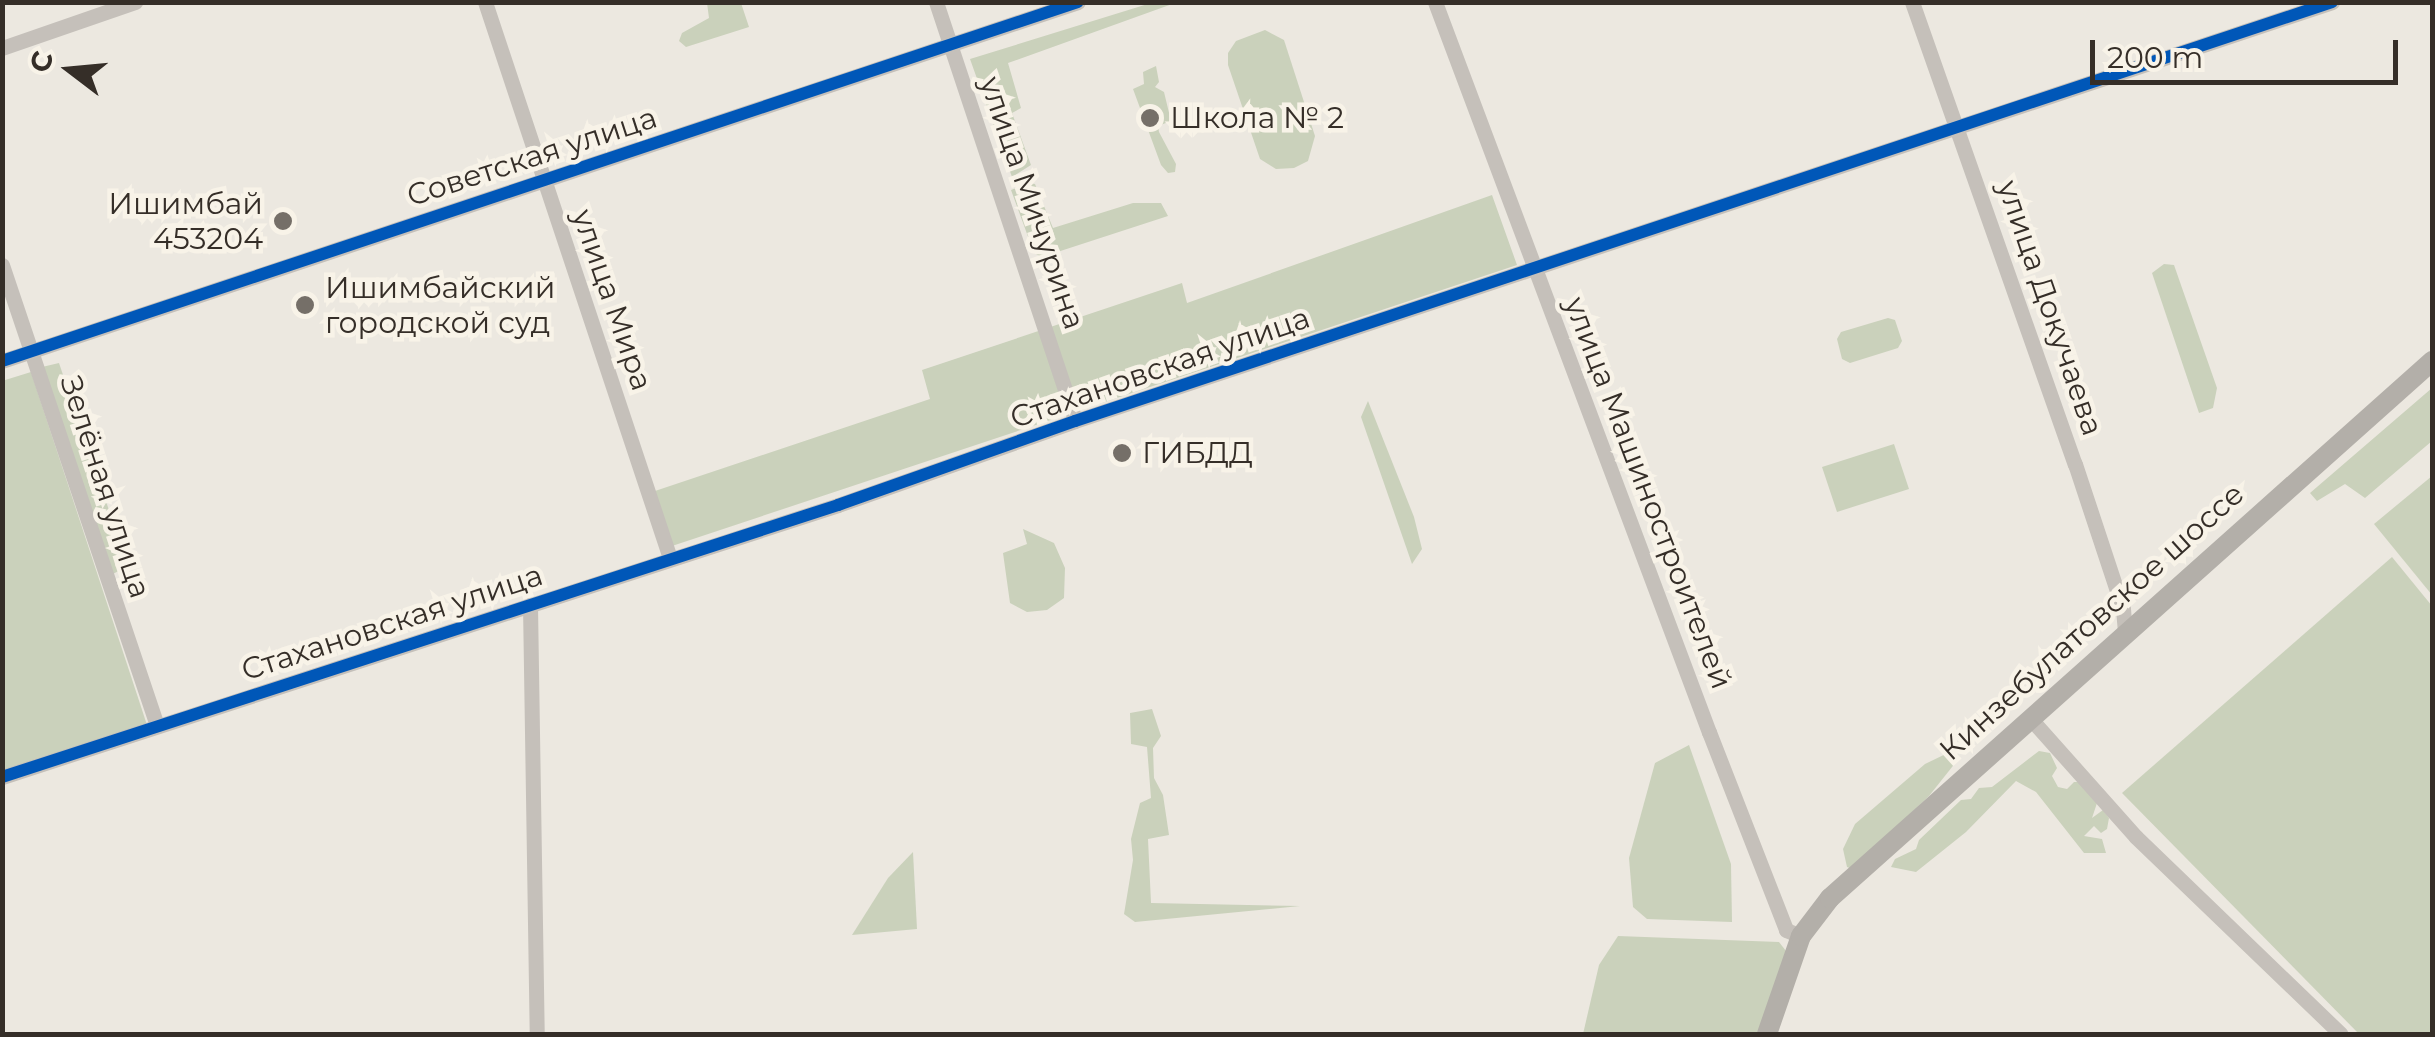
<!DOCTYPE html>
<meta charset="utf-8">
<style>
body{margin:0}
#map{position:relative;width:2435px;height:1037px;overflow:hidden;background:#ece8e0;font-family:Montserrat,sans-serif}
div>[style]{position:absolute}
[style*='--x']{left:calc(var(--x)*1px);top:calc(var(--y)*1px);width:calc(var(--w)*1px);rotate:calc(var(--a)*1deg)}
.green>*{inset:0;background:#cad1bb}
.minor>*{height:15px;margin:-7.5px;padding:0 7.5px;transform-origin:7.5px;border-radius:7.5px;background:#c5c0ba}
.major>*{height:20px;margin:-10px;padding:0 10px;transform-origin:10px;border-radius:10px;background:#b3afa9}
.cycleway>*{height:12px;margin:-6px;padding:0 6px;transform-origin:6px;border-radius:6px;background:#0057b8}
.dots>*{width:28px;height:28px;translate:-50% -50%;box-sizing:border-box;border:5px solid #f8f3e8;border-radius:50%}
span{translate:-50% -50%;white-space:nowrap;text-align:center;line-height:1.15;-webkit-text-stroke:9px #f8f3e8;paint-order:stroke}
.poi-label{font-size:30px;color:#352e28}
.left{translate:0 -50%;text-align:left}
.right{translate:-100% -50%;text-align:right}
.street-label{font-size:30px;color:#352e28}
.frame{position:absolute;inset:0;border:5px solid #352e28;pointer-events:none}
.north{position:absolute;left:20px;top:20px;width:100px;height:100px;-webkit-text-stroke:8px #f8f3e8;paint-order:stroke;rotate:286deg;font-size:28px;font-weight:700;line-height:40px;text-align:center;color:#352e28}
.north::after{content:'';display:block;margin:auto;width:35px;height:45px;background:#352e28;clip-path:polygon(50% 0,100% 100%,50% 72%,0 100%)}
.scale{position:absolute;left:2090px;top:40px;width:308px;height:45px;box-sizing:border-box;border:5px solid #352e28;border-top:0;padding-left:12px;font-size:30px;line-height:35px;white-space:nowrap;color:#352e28;-webkit-text-stroke:8px #f8f3e8;paint-order:stroke}
</style>
<div id="map">
<div class="green">
<div style="clip-path:polygon(707px 3px,741px 3px,749px 27px,686px 47px,679px 41px,682px 33px,709px 18px)"></div>
<div style="clip-path:polygon(1151px 3px,1175px 3px,1008px 63px,1021px 108px,1012px 113px,1031px 165px,1012px 177px,970px 59px)"></div>
<div style="clip-path:polygon(1265px 30px,1284px 40px,1315px 136px,1308px 161px,1294px 168px,1276px 169px,1260px 159px,1228px 65px,1228px 53px,1236px 41px)"></div>
<div style="clip-path:polygon(1156px 66px,1159px 82px,1155px 87px,1164px 92px,1171px 121px,1158px 126px,1159px 132px,1176px 164px,1175px 172px,1168px 173px,1161px 165px,1133px 89px,1144px 84px,1143px 72px)"></div>
<div style="clip-path:polygon(1029px 183px,1035px 184px,1053px 228px,1133px 203px,1161px 203px,1168px 216px,1042px 257px,1034px 253px,1011px 190px)"></div>
<div style="clip-path:polygon(1492px 195px,1517px 265px,672px 546px,652px 492px,930px 399px,922px 370px,1182px 283px,1187px 303px)"></div>
<div style="clip-path:polygon(2164px 264px,2174px 265px,2217px 388px,2213px 408px,2199px 413px,2152px 273px)"></div>
<div style="clip-path:polygon(1888px 318px,1895px 320px,1902px 341px,1898px 348px,1850px 363px,1842px 359px,1837px 339px,1841px 332px)"></div>
<div style="clip-path:polygon(59px 363px,128px 566px,111px 575px,42px 367px)"></div>
<div style="clip-path:polygon(31px 372px,147px 725px,2px 771px,2px 381px)"></div>
<div style="clip-path:polygon(2432px 388px,2432px 441px,2365px 498px,2345px 484px,2317px 501px,2310px 493px)"></div>
<div style="clip-path:polygon(1368px 401px,1414px 517px,1422px 549px,1412px 564px,1361px 417px)"></div>
<div style="clip-path:polygon(1894px 444px,1909px 489px,1837px 512px,1822px 467px)"></div>
<div style="clip-path:polygon(2432px 476px,2432px 595px,2374px 524px)"></div>
<div style="clip-path:polygon(1023px 529px,1054px 543px,1065px 568px,1064px 598px,1047px 610px,1027px 612px,1010px 603px,1003px 553px,1027px 544px)"></div>
<div style="clip-path:polygon(2392px 557px,2432px 606px,2432px 1034px,2359px 1034px,2122px 793px)"></div>
<div style="clip-path:polygon(1152px 709px,1161px 736px,1153px 748px,1154px 778px,1163px 795px,1169px 835px,1148px 839px,1151px 903px,1300px 906px,1135px 922px,1124px 914px,1133px 860px,1131px 839px,1140px 803px,1151px 798px,1147px 747px,1131px 744px,1130px 713px)"></div>
<div style="clip-path:polygon(1689px 745px,1731px 864px,1732px 922px,1647px 919px,1633px 907px,1629px 858px,1655px 763px)"></div>
<div style="clip-path:polygon(1954px 750px,1960px 757px,1929px 796px,1852px 869px,1847px 867px,1843px 849px,1855px 824px,1925px 764px)"></div>
<div style="clip-path:polygon(2039px 751px,2050px 753px,2057px 768px,2052px 776px,2058px 787px,2067px 789px,2074px 782px,2081px 782px,2098px 800px,2092px 818px,2103px 810px,2109px 818px,2107px 829px,2101px 833px,2094px 826px,2084px 836px,2102px 839px,2106px 853px,2084px 853px,2036px 792px,2016px 781px,1966px 832px,1916px 872px,1891px 867px,1895px 859px,1916px 849px,1919px 840px,1961px 800px,1971px 799px,1979px 788px,1992px 787px)"></div>
<div style="clip-path:polygon(913px 852px,917px 929px,852px 935px,888px 878px)"></div>
<div style="clip-path:polygon(1618px 936px,1779px 942px,1786px 951px,1762px 1034px,1583px 1034px,1599px 965px)"></div>
</div>
<div class="minor">
<div style="--x:485;--y:2;--w:586;--a:71.6"></div>
<div style="--x:936;--y:2;--w:441;--a:71.6"></div>
<div style="--x:1435;--y:2;--w:780;--a:69.43"></div>
<div style="--x:1709;--y:732;--w:212;--a:68.7"></div>
<div style="--x:1786;--y:930;--w:16;--a:22"></div>
<div style="--x:1912;--y:2;--w:490;--a:70.6"></div>
<div style="--x:2075;--y:464;--w:153;--a:71.7"></div>
<div style="--x:2123;--y:609;--w:25;--a:85"></div>
<div style="--x:2;--y:48;--w:141;--a:-19.1"></div>
<div style="--x:2;--y:265;--w:486;--a:71.4"></div>
<div style="--x:2;--y:361;--w:1134;--a:-18.45"></div>
<div style="--x:530;--y:605;--w:429;--a:89.1"></div>
<div style="--x:2030;--y:718;--w:159;--a:48.3"></div>
<div style="--x:2136;--y:837;--w:284;--a:43.9"></div>
<div style="--x:2;--y:777;--w:879;--a:-18.02"></div>
<div style="--x:838;--y:505;--w:251;--a:-19.5"></div>
<div style="--x:1075;--y:421;--w:1325;--a:-18.43"></div>
</div>
<div class="major">
<div style="--x:1767;--y:1034;--w:104;--a:-70.9"></div>
<div style="--x:1801;--y:936;--w:48;--a:-52.7"></div>
<div style="--x:1830;--y:898;--w:807;--a:-41.73"></div>
</div>
<div class="cycleway">
<div style="--x:2;--y:361;--w:1134;--a:-18.45"></div>
<div style="--x:2;--y:777;--w:879;--a:-18.02"></div>
<div style="--x:838;--y:505;--w:251;--a:-19.5"></div>
<div style="--x:1075;--y:421;--w:1325;--a:-18.43"></div>
</div>
<div class="dots">
<div style="left:1150px;top:118px;background:#756f68"></div>
<div style="left:283px;top:221px;background:#756f68"></div>
<div style="left:305px;top:305px;background:#756f68"></div>
<div style="left:1122px;top:453px;background:#756f68"></div>
</div>
<div class="poi-label">
<span class="left" style="left:1170px;top:118px">Школа № 2</span>
<span class="right" style="left:263px;top:221px">Ишимбай<br>453204</span>
<span class="left" style="left:325px;top:305px">Ишимбайский<br>городской суд</span>
<span class="left" style="left:1142px;top:453px">ГИБДД</span>
</div>
<div class="street-label">
<span style="left:532px;top:157px;rotate:-18deg">Советская улица</span>
<span style="left:1032px;top:203px;rotate:71deg">улица Мичурина</span>
<span style="left:612px;top:300px;rotate:71deg">улица Мира</span>
<span style="left:2050px;top:308px;rotate:71deg">улица Докучаева</span>
<span style="left:1160px;top:368px;rotate:-19deg">Стахановская улица</span>
<span style="left:105px;top:487px;rotate:72deg">Зелёная улица</span>
<span style="left:1648px;top:493px;rotate:69deg">улица Машиностроителей</span>
<span style="left:2092px;top:622px;rotate:-42deg">Кинзебулатовское шоссе</span>
<span style="left:392px;top:623px;rotate:-18deg">Стахановская улица</span>
</div>
<div class="frame"></div>
<div class="north">С</div>
<div class="scale">200 m</div>
</div>
